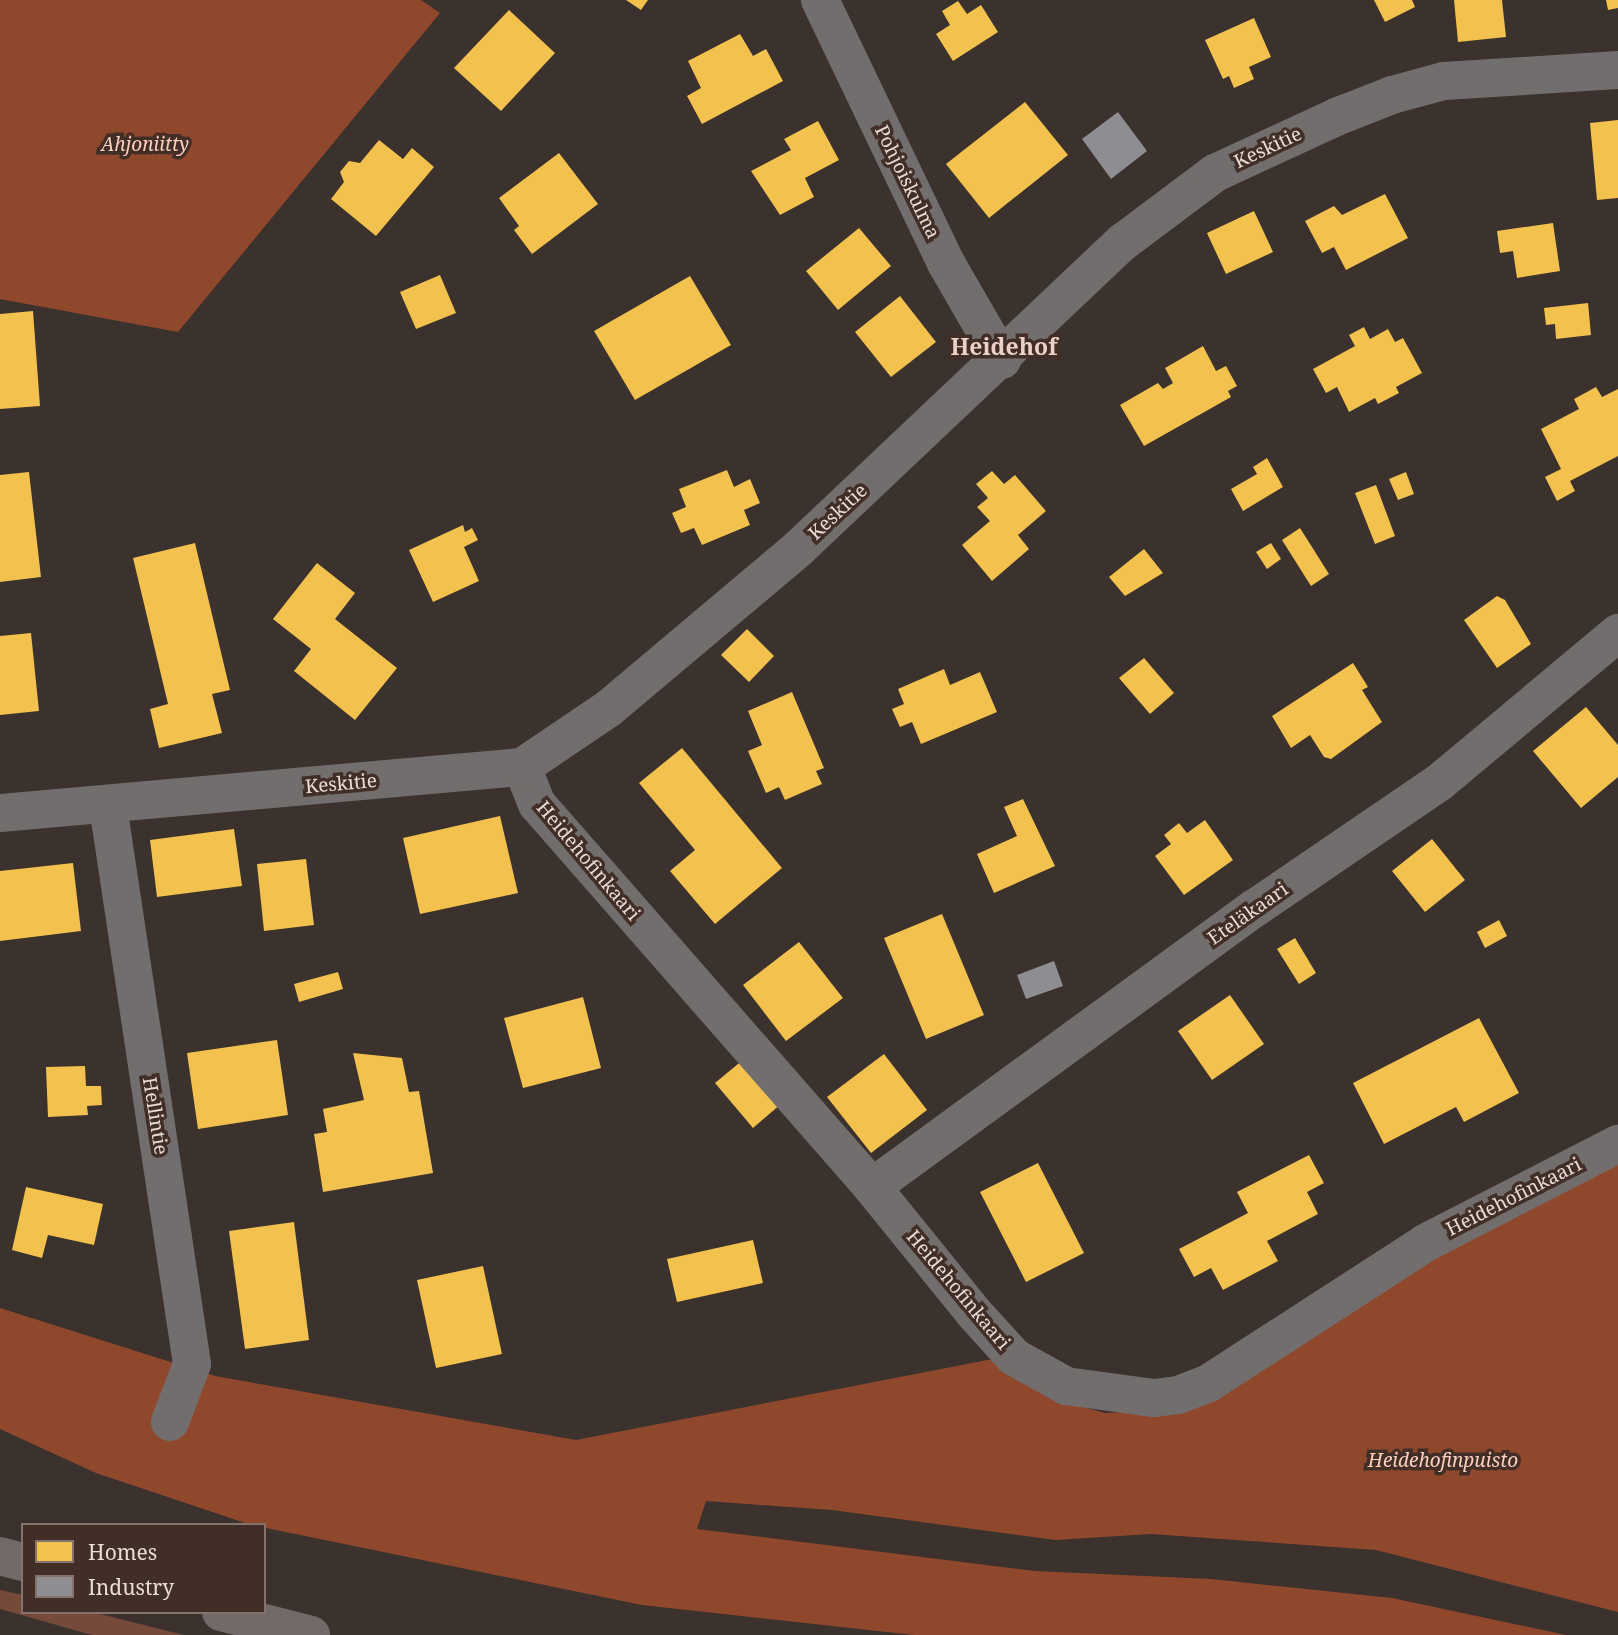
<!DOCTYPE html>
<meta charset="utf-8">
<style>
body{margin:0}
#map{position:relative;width:1618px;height:1635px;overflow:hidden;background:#3b312d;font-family:"Noto Serif",serif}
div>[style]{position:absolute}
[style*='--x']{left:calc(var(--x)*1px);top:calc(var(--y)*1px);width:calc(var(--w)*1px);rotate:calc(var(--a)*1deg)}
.green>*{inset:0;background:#764a3a}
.forest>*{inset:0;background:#90482d}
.homes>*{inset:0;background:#f2c14e}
.industry>*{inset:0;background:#8d8d92}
.minor>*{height:38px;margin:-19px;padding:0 19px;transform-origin:19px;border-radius:19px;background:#726e6d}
.highway>*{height:38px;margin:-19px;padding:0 19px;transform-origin:19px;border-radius:19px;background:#726a68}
span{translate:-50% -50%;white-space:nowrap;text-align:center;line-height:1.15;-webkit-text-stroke:7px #412e27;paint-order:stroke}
.park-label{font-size:19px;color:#ffcfbe;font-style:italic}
.street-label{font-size:19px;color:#e8dbd6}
.quarter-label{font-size:23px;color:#ebd1c8;font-weight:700}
.legend{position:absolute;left:21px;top:1523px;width:245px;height:91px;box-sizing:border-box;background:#412e27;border:2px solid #84736d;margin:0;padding:9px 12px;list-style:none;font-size:21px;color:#e8dbd6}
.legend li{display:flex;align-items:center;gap:14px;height:35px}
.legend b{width:35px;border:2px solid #84736d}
</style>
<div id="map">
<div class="green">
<div style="clip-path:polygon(0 1590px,23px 1595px,23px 1612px,92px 1612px,184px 1635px,92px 1635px,0 1609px)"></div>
</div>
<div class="forest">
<div style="clip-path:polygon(0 0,421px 0,440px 13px,178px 332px,0 299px)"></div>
<div style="clip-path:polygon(1618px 1159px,1618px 1612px,1376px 1550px,1151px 1534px,1055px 1540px,832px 1510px,706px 1501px,697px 1529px,1035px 1571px,1211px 1579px,1392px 1598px,1566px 1635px,914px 1635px,642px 1605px,251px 1525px,96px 1473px,0 1429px,0 1308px,215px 1376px,576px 1440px,998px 1358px,1050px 1398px,1105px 1413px,1191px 1409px,1232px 1391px,1411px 1262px)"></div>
</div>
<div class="homes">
<div style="clip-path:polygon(626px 0,648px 0,641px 10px)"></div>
<div style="clip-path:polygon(1374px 0,1412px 0,1415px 7px,1385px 22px)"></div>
<div style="clip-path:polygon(1454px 0,1502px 0,1506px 37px,1458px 42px)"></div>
<div style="clip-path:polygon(1606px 0,1618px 0,1618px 8px,1608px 10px)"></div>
<div style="clip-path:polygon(958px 1px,967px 14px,981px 5px,998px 32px,953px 61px,936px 34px,950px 25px,942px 11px)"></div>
<div style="clip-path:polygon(509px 10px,555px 53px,501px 111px,454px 68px)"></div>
<div style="clip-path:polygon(1254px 18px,1271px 57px,1249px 67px,1254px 79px,1234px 88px,1229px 76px,1223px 79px,1205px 40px)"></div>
<div style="clip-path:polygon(740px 34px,753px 56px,766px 49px,783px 81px,702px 124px,687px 96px,701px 88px,688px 61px)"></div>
<div style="clip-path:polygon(1025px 102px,1068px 155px,989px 218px,946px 164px)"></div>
<div style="clip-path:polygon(1618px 120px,1618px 198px,1597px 200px,1590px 123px)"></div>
<div style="clip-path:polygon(818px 121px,839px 160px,805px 178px,814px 197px,780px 215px,751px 171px,791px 150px,784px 139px)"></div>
<div style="clip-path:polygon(379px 140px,403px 159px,412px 148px,434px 167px,376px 236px,331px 199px,344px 182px,340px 172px,349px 161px,360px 163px)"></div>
<div style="clip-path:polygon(559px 153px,598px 204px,532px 254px,514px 230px,519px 226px,499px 198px)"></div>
<div style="clip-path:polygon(1385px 194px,1408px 238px,1346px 270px,1334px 247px,1322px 253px,1305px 221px,1334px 206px,1342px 215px)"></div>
<div style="clip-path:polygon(1254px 211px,1273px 252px,1226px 274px,1207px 233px)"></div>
<div style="clip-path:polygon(1553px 223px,1560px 271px,1517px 278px,1513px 251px,1500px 253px,1497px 231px)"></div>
<div style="clip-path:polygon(859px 228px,891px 266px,838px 310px,806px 271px)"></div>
<div style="clip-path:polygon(440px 275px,456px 313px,416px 329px,400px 292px)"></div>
<div style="clip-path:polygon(690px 276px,731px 345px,635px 400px,594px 331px)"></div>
<div style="clip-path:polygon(900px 296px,936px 342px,891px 377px,855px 332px)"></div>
<div style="clip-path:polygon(1588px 303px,1591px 335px,1556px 339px,1555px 324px,1546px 325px,1544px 308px)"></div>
<div style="clip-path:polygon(33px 311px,40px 406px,0 409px,0 314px)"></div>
<div style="clip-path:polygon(1364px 327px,1370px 339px,1388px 329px,1395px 342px,1403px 338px,1422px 373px,1396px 387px,1399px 393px,1378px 404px,1375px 398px,1349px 412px,1337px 387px,1326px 393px,1313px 369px,1355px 346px,1349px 335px)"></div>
<div style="clip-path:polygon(1203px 346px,1216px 371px,1226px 366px,1237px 386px,1228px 391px,1231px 397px,1144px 446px,1120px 405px,1158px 383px,1163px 389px,1173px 383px,1165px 368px)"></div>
<div style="clip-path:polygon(1596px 387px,1602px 397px,1618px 389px,1618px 456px,1570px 481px,1575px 491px,1557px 501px,1545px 477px,1561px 469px,1541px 429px,1579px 409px,1574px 399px)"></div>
<div style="clip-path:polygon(1267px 458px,1283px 487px,1243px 511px,1231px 489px,1257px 474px,1253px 467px)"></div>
<div style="clip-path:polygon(727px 470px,734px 487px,750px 479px,760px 503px,744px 510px,750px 525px,702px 545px,694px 528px,681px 533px,672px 513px,686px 507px,679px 489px)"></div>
<div style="clip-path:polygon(992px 471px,1004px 484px,1015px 475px,1046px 511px,1018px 535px,1029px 549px,992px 581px,962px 545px,990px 521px,977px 507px,988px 498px,976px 484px)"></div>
<div style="clip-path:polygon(29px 472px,41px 577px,0 582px,0 475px)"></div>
<div style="clip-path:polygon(1406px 472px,1414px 494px,1398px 500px,1389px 479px)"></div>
<div style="clip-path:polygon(1376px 485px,1395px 536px,1375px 544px,1355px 493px)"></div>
<div style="clip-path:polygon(463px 525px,465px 532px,472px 528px,478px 540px,464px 547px,479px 581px,433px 602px,409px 550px)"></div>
<div style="clip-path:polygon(1300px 528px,1329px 574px,1311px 586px,1282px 540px)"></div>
<div style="clip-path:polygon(195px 543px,230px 690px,212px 694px,222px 733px,159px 748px,150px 709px,168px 704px,133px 558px)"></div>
<div style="clip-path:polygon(1271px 543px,1281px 559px,1267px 569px,1256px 552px)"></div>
<div style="clip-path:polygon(1144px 549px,1163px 573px,1125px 596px,1109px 577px)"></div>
<div style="clip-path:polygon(317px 563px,355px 593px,335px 619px,397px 668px,355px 720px,294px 671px,311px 649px,273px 619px)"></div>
<div style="clip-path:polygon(1497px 596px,1505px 600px,1531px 644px,1497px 668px,1464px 620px)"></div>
<div style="clip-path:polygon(747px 629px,774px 656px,749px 682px,721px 655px)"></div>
<div style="clip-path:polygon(31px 633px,39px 711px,0 715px,0 636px)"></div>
<div style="clip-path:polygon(1144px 658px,1174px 693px,1150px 714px,1119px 678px)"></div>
<div style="clip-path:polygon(1353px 663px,1368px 687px,1362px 690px,1382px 722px,1331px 759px,1324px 757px,1310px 735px,1291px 748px,1272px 716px)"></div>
<div style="clip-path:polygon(944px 669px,950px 685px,980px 672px,997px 712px,921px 744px,912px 722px,900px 727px,892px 709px,904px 704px,898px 689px)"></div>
<div style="clip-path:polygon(792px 692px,824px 768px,816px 771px,822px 784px,785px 800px,779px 787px,766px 793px,748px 751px,762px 745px,748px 711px)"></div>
<div style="clip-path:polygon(1586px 707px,1618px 745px,1618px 777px,1581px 808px,1533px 751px)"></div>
<div style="clip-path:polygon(682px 748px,782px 868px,715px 924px,670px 871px,695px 850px,639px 783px)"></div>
<div style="clip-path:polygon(1023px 799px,1055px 866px,994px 893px,977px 854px,1017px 836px,1004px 807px)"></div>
<div style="clip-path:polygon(500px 816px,518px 893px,420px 914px,403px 838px)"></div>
<div style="clip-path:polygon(1205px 820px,1233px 860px,1184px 895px,1155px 856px,1171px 844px,1164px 835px,1179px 823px,1187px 833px)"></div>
<div style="clip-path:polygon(234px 829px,242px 886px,157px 897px,150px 840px)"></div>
<div style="clip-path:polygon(1432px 839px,1465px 880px,1425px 912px,1392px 871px)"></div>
<div style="clip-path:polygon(306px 859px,314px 925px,264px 931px,257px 864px)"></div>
<div style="clip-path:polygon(73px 863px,81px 931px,0 941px,0 871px)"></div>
<div style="clip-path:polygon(942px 914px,984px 1015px,926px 1039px,884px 938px)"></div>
<div style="clip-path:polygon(1499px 920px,1507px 936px,1485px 948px,1477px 932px)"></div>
<div style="clip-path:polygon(1295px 938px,1316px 973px,1299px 984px,1277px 949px)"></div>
<div style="clip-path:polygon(799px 942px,843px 998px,786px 1041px,743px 985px)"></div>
<div style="clip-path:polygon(338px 972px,343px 989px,299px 1002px,294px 984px)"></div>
<div style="clip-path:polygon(1230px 995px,1264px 1044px,1212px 1080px,1178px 1031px)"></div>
<div style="clip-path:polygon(583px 997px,601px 1068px,523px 1088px,504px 1018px)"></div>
<div style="clip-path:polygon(1479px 1018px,1519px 1093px,1464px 1122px,1456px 1107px,1384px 1144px,1353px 1083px)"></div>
<div style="clip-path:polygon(277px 1040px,288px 1115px,198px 1129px,187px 1053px)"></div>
<div style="clip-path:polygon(353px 1053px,402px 1058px,409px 1092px,419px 1091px,433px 1173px,323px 1192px,314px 1134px,327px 1132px,323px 1109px,364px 1100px)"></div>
<div style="clip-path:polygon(884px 1054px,927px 1110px,871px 1153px,827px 1097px)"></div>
<div style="clip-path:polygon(744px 1059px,781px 1104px,753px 1128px,715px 1083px)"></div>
<div style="clip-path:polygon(85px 1066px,86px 1086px,101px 1086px,102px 1105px,87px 1106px,88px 1115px,48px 1117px,46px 1067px)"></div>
<div style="clip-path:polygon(1309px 1155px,1324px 1183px,1307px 1192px,1318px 1214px,1267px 1241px,1278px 1261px,1223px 1290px,1211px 1268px,1194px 1277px,1179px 1249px,1248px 1213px,1237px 1192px)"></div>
<div style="clip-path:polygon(1038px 1163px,1084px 1253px,1026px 1282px,980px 1192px)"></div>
<div style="clip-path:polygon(26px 1187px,103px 1204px,94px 1245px,48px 1235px,42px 1258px,12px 1250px)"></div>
<div style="clip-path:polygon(294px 1222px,309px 1340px,245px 1349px,229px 1231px)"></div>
<div style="clip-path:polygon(753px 1240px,763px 1283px,677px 1302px,667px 1259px)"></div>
<div style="clip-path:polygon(483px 1266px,502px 1354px,436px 1368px,417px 1280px)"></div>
</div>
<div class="industry">
<div style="clip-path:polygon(1118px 112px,1147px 151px,1111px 179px,1082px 139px)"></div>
<div style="clip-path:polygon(1054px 961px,1063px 986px,1026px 999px,1017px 975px)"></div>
</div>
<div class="minor">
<div style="--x:820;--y:0;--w:292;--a:64.4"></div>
<div style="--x:946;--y:263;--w:112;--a:60"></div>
<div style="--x:522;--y:767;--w:40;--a:68"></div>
<div style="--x:537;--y:804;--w:509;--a:48.82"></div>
<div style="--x:872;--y:1187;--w:162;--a:51"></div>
<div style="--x:974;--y:1313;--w:59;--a:47.7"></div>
<div style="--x:1014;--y:1357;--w:60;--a:29.1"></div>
<div style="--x:1066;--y:1386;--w:89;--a:7.8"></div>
<div style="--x:1154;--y:1398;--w:24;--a:-7"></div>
<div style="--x:1178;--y:1395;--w:33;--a:-21"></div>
<div style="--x:1209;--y:1383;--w:257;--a:-32.9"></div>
<div style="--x:1425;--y:1243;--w:217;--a:-27.2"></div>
<div style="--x:108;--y:806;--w:564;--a:81.44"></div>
<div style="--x:192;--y:1364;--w:62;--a:110.8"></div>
<div style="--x:0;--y:813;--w:524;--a:-5.04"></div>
<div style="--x:522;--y:767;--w:104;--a:-34"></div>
<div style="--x:608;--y:709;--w:250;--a:-40.1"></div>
<div style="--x:799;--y:548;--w:446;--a:-43.4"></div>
<div style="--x:1123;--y:242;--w:115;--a:-36.9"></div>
<div style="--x:1215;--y:173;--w:133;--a:-24.8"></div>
<div style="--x:1336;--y:117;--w:60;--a:-21.4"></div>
<div style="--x:1392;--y:95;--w:54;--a:-15.1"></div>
<div style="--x:1444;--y:81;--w:174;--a:-3.6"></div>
<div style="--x:872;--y:1187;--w:474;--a:-36.1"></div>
<div style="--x:1255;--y:908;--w:225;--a:-34.3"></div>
<div style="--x:1441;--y:781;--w:231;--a:-39.9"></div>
</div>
<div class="highway">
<div style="--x:0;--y:1556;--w:24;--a:15"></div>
<div style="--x:221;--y:1612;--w:93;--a:14.3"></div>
</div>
<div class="park-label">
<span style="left:145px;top:145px">Ahjoniitty</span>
<span style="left:1443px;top:1461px">Heidehofinpuisto</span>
</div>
<div class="street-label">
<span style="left:1268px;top:148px;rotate:-25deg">Keskitie</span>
<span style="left:907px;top:182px;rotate:64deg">Pohjoiskulma</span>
<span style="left:838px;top:512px;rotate:-43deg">Keskitie</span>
<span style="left:341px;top:784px;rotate:-5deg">Keskitie</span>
<span style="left:588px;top:861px;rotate:50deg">Heidehofinkaari</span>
<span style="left:1248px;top:914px;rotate:-35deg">Eteläkaari</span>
<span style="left:155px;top:1116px;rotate:81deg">Hellintie</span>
<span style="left:1514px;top:1197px;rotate:-27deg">Heidehofinkaari</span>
<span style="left:958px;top:1290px;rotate:50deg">Heidehofinkaari</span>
</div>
<div class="quarter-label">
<span style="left:1004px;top:346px">Heidehof</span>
</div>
<ul class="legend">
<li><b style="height:19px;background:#f2c14e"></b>Homes</li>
<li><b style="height:19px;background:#8d8d92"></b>Industry</li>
</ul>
</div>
